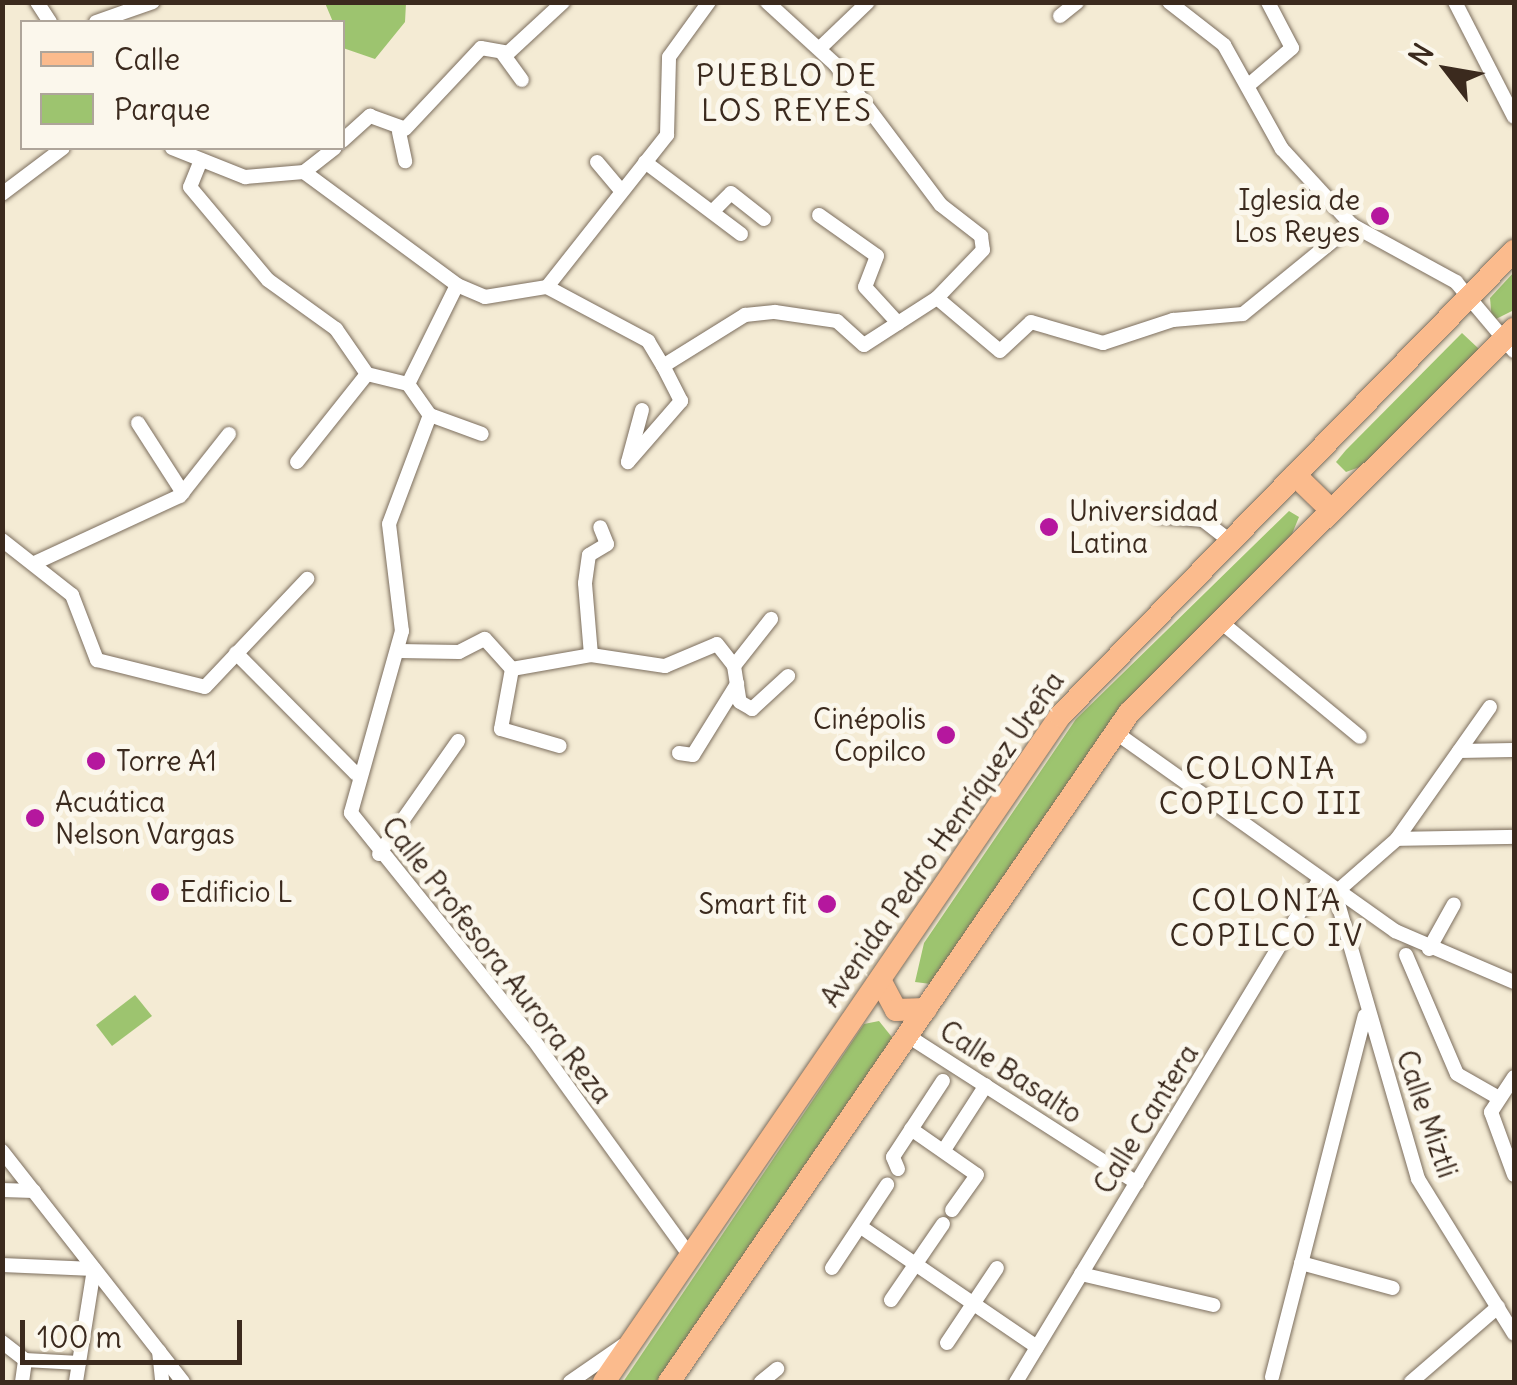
<!DOCTYPE html>
<meta charset="utf-8">
<style>
body{margin:0}
#map{position:relative;width:1517px;height:1385px;overflow:hidden;background:#f4ebd4;font-family:Delius,sans-serif}
div>[style]{position:absolute}
[style*='--x']{left:calc(var(--x)*1px);top:calc(var(--y)*1px);width:calc(var(--w)*1px);rotate:calc(var(--a)*1deg)}
.green>*{inset:0;background:#9dc46f}
.roads{filter:drop-shadow(0 0 2px #7c6e5e) drop-shadow(0 0 2px #7c6e5e)}
.street>*{height:14px;margin:-7px;padding:0 7px;transform-origin:7px;border-radius:7px;background:#fff}
.primary>*{height:22px;margin:-11px;padding:0 11px;transform-origin:11px;border-radius:11px;background:#fbbb8d}
.dots>*{width:28px;height:28px;translate:-50% -50%;box-sizing:border-box;border:5px solid #fbf7ec;border-radius:50%}
span{translate:-50% -50%;white-space:nowrap;text-align:center;line-height:1.15;-webkit-text-stroke:10px #fbf7ec;paint-order:stroke}
.poi-label{font-size:28px;color:#3b2a1e}
.right{translate:-100% -50%;text-align:right}
.left{translate:0 -50%;text-align:left}
.street-label{font-size:28px;color:#3b2a1e}
.neighbourhood-label{font-size:30px;color:#3b2a1e;letter-spacing:2.5px}
.frame{position:absolute;inset:0;border:5px solid #3b2a1e;pointer-events:none}
.legend{position:absolute;left:20px;top:20px;width:325px;height:130px;box-sizing:border-box;background:#fbf7ec;border:2px solid #aea59a;margin:0;padding:12px 18px;list-style:none;font-size:30px;color:#3b2a1e}
.legend li{display:flex;align-items:center;gap:20px;height:50px}
.legend b{width:50px;border:2px solid #aea59a}
.north{position:absolute;left:1397px;top:20px;width:100px;height:100px;-webkit-text-stroke:8px #fbf7ec;paint-order:stroke;rotate:301deg;font-size:28px;font-weight:700;line-height:40px;text-align:center;color:#3b2a1e}
.north::after{content:'';display:block;margin:auto;width:35px;height:45px;background:#3b2a1e;clip-path:polygon(50% 0,100% 100%,50% 72%,0 100%)}
.scale{position:absolute;left:20px;top:1320px;width:222px;height:45px;box-sizing:border-box;border:5px solid #3b2a1e;border-top:0;padding-left:12px;font-size:30px;line-height:35px;white-space:nowrap;color:#3b2a1e;-webkit-text-stroke:8px #fbf7ec;paint-order:stroke}
</style>
<div id="map">
<div class="green">
<div style="clip-path:polygon(325px 3px,406px 3px,405px 22px,375px 59px,343px 48px,342px 22px,333px 22px)"></div>
<div style="clip-path:polygon(1514px 272px,1514px 310px,1492px 321px,1490px 298px)"></div>
<div style="clip-path:polygon(1462px 333px,1479px 349px,1368px 464px,1346px 472px,1336px 462px,1346px 450px)"></div>
<div style="clip-path:polygon(1289px 511px,1299px 517px,1292px 534px,1122px 706px,931px 984px,915px 982px,924px 943px,1076px 719px)"></div>
<div style="clip-path:polygon(135px 995px,152px 1016px,112px 1046px,96px 1025px)"></div>
<div style="clip-path:polygon(879px 1021px,895px 1041px,661px 1382px,623px 1382px,864px 1024px)"></div>
</div>
<div class="roads">
<div class="street">
<div style="--x:37;--y:2;--w:24;--a:57"></div>
<div style="--x:767;--y:2;--w:92;--a:42.4"></div>
<div style="--x:835;--y:64;--w:176;--a:53.1"></div>
<div style="--x:941;--y:205;--w:51;--a:37.8"></div>
<div style="--x:981;--y:236;--w:14;--a:82"></div>
<div style="--x:983;--y:250;--w:66;--a:133.8"></div>
<div style="--x:1169;--y:2;--w:70;--a:38"></div>
<div style="--x:1224;--y:45;--w:119;--a:60.9"></div>
<div style="--x:1282;--y:149;--w:103;--a:47.4"></div>
<div style="--x:1352;--y:225;--w:119;--a:28.7"></div>
<div style="--x:1456;--y:282;--w:90;--a:50"></div>
<div style="--x:1455;--y:2;--w:129;--a:62.8"></div>
<div style="--x:1060;--y:16;--w:22;--a:-39"></div>
<div style="--x:96;--y:22;--w:60;--a:-19.3"></div>
<div style="--x:820;--y:48;--w:66;--a:-43.8"></div>
<div style="--x:503;--y:54;--w:32;--a:54"></div>
<div style="--x:1251;--y:83;--w:54;--a:-40.5"></div>
<div style="--x:1292;--y:48;--w:52;--a:-117.6"></div>
<div style="--x:399;--y:132;--w:30;--a:78"></div>
<div style="--x:342;--y:141;--w:38;--a:-42"></div>
<div style="--x:370;--y:116;--w:37;--a:20"></div>
<div style="--x:405;--y:129;--w:111;--a:-46.8"></div>
<div style="--x:481;--y:48;--w:27;--a:10"></div>
<div style="--x:508;--y:53;--w:75;--a:-42.8"></div>
<div style="--x:172;--y:148;--w:79;--a:21.7"></div>
<div style="--x:245;--y:177;--w:59;--a:-4.8"></div>
<div style="--x:304;--y:172;--w:190;--a:36.4"></div>
<div style="--x:457;--y:285;--w:30;--a:23"></div>
<div style="--x:485;--y:297;--w:63;--a:-9.2"></div>
<div style="--x:547;--y:287;--w:115;--a:28.1"></div>
<div style="--x:648;--y:341;--w:29;--a:59"></div>
<div style="--x:663;--y:366;--w:97;--a:-31.9"></div>
<div style="--x:745;--y:315;--w:30;--a:-6"></div>
<div style="--x:775;--y:312;--w:63;--a:8.3"></div>
<div style="--x:837;--y:321;--w:36;--a:42"></div>
<div style="--x:864;--y:345;--w:87;--a:-32.8"></div>
<div style="--x:937;--y:298;--w:82;--a:40.1"></div>
<div style="--x:1000;--y:351;--w:42;--a:-43.1"></div>
<div style="--x:1031;--y:322;--w:75;--a:16.3"></div>
<div style="--x:1103;--y:343;--w:74;--a:-18.2"></div>
<div style="--x:1173;--y:320;--w:70;--a:-4.9"></div>
<div style="--x:1243;--y:314;--w:141;--a:-39.2"></div>
<div style="--x:201;--y:160;--w:29;--a:112"></div>
<div style="--x:190;--y:187;--w:121;--a:50"></div>
<div style="--x:268;--y:280;--w:84;--a:35.8"></div>
<div style="--x:336;--y:329;--w:55;--a:55.4"></div>
<div style="--x:367;--y:374;--w:42;--a:13.7"></div>
<div style="--x:597;--y:162;--w:34;--a:50"></div>
<div style="--x:645;--y:162;--w:120;--a:36.9"></div>
<div style="--x:304;--y:172;--w:39;--a:-38"></div>
<div style="--x:2;--y:194;--w:76;--a:-37"></div>
<div style="--x:716;--y:208;--w:21;--a:-45"></div>
<div style="--x:731;--y:193;--w:42;--a:38.2"></div>
<div style="--x:819;--y:215;--w:71;--a:35.3"></div>
<div style="--x:877;--y:256;--w:33;--a:111"></div>
<div style="--x:865;--y:287;--w:49;--a:47.5"></div>
<div style="--x:457;--y:285;--w:110;--a:116.3"></div>
<div style="--x:408;--y:384;--w:38;--a:55"></div>
<div style="--x:430;--y:415;--w:116;--a:110.6"></div>
<div style="--x:389;--y:524;--w:108;--a:83.1"></div>
<div style="--x:402;--y:631;--w:189;--a:105.7"></div>
<div style="--x:351;--y:813;--w:290;--a:51.2"></div>
<div style="--x:533;--y:1039;--w:269;--a:54.1"></div>
<div style="--x:547;--y:287;--w:194;--a:-51.7"></div>
<div style="--x:667;--y:135;--w:78;--a:-88.5"></div>
<div style="--x:669;--y:57;--w:68;--a:-54"></div>
<div style="--x:642;--y:410;--w:54;--a:105.1"></div>
<div style="--x:628;--y:462;--w:81;--a:-49"></div>
<div style="--x:681;--y:401;--w:39;--a:-117"></div>
<div style="--x:430;--y:415;--w:55;--a:20.1"></div>
<div style="--x:138;--y:423;--w:83;--a:57.3"></div>
<div style="--x:297;--y:462;--w:112;--a:-51.5"></div>
<div style="--x:1158;--y:516;--w:45;--a:5.1"></div>
<div style="--x:1203;--y:520;--w:31;--a:38"></div>
<div style="--x:2;--y:540;--w:89;--a:38.2"></div>
<div style="--x:72;--y:595;--w:70;--a:69"></div>
<div style="--x:97;--y:660;--w:111;--a:14"></div>
<div style="--x:205;--y:687;--w:149;--a:-46.6"></div>
<div style="--x:37;--y:562;--w:157;--a:-24.8"></div>
<div style="--x:180;--y:496;--w:79;--a:-51.7"></div>
<div style="--x:1221;--y:622;--w:180;--a:39.6"></div>
<div style="--x:399;--y:651;--w:60;--a:1"></div>
<div style="--x:459;--y:652;--w:29;--a:-27"></div>
<div style="--x:485;--y:639;--w:40;--a:48"></div>
<div style="--x:512;--y:669;--w:80;--a:-10"></div>
<div style="--x:591;--y:655;--w:75;--a:8.5"></div>
<div style="--x:665;--y:666;--w:56;--a:-22.9"></div>
<div style="--x:717;--y:644;--w:28;--a:52"></div>
<div style="--x:734;--y:666;--w:36;--a:81"></div>
<div style="--x:740;--y:702;--w:14;--a:30"></div>
<div style="--x:752;--y:709;--w:49;--a:-42.5"></div>
<div style="--x:236;--y:653;--w:170;--a:45.2"></div>
<div style="--x:591;--y:655;--w:72;--a:-94.8"></div>
<div style="--x:585;--y:583;--w:28;--a:-82"></div>
<div style="--x:589;--y:555;--w:21;--a:-31"></div>
<div style="--x:607;--y:544;--w:18;--a:-112"></div>
<div style="--x:734;--y:666;--w:60;--a:-51.8"></div>
<div style="--x:512;--y:669;--w:61;--a:100.4"></div>
<div style="--x:501;--y:729;--w:61;--a:16.1"></div>
<div style="--x:1490;--y:707;--w:161;--a:125.2"></div>
<div style="--x:1397;--y:839;--w:82;--a:138.9"></div>
<div style="--x:1335;--y:893;--w:298;--a:73.8"></div>
<div style="--x:1418;--y:1179;--w:182;--a:58.2"></div>
<div style="--x:1115;--y:732;--w:344;--a:35.4"></div>
<div style="--x:1395;--y:931;--w:129;--a:23.2"></div>
<div style="--x:1459;--y:751;--w:54;--a:-1.1"></div>
<div style="--x:679;--y:753;--w:14;--a:8"></div>
<div style="--x:693;--y:755;--w:84;--a:-58.2"></div>
<div style="--x:1397;--y:839;--w:117;--a:-1"></div>
<div style="--x:379;--y:854;--w:138;--a:-55"></div>
<div style="--x:1429;--y:949;--w:51;--a:-60.9"></div>
<div style="--x:1406;--y:955;--w:129;--a:66.8"></div>
<div style="--x:1457;--y:1074;--w:46;--a:29.9"></div>
<div style="--x:908;--y:1036;--w:272;--a:32.7"></div>
<div style="--x:1514;--y:1077;--w:42;--a:123.3"></div>
<div style="--x:1491;--y:1112;--w:67;--a:69.9"></div>
<div style="--x:911;--y:1129;--w:80;--a:34.9"></div>
<div style="--x:977;--y:1175;--w:43;--a:125.5"></div>
<div style="--x:944;--y:1150;--w:77;--a:-57.1"></div>
<div style="--x:2;--y:1151;--w:293;--a:51.9"></div>
<div style="--x:898;--y:1169;--w:13;--a:-113"></div>
<div style="--x:893;--y:1157;--w:91;--a:-56.7"></div>
<div style="--x:2;--y:1190;--w:32;--a:2"></div>
<div style="--x:861;--y:1227;--w:213;--a:34.3"></div>
<div style="--x:1301;--y:1263;--w:95;--a:15.2"></div>
<div style="--x:2;--y:1265;--w:92;--a:2.5"></div>
<div style="--x:94;--y:1269;--w:114;--a:99.1"></div>
<div style="--x:832;--y:1268;--w:100;--a:-56.5"></div>
<div style="--x:1081;--y:1274;--w:136;--a:13.2"></div>
<div style="--x:891;--y:1300;--w:92;--a:-55.6"></div>
<div style="--x:2;--y:1342;--w:29;--a:38"></div>
<div style="--x:947;--y:1343;--w:90;--a:-56.3"></div>
<div style="--x:159;--y:1351;--w:31;--a:84"></div>
<div style="--x:1272;--y:1377;--w:373;--a:-75.6"></div>
<div style="--x:22;--y:1382;--w:22;--a:-82"></div>
<div style="--x:25;--y:1360;--w:54;--a:3.2"></div>
<div style="--x:570;--y:1382;--w:63;--a:-34.7"></div>
<div style="--x:761;--y:1382;--w:21;--a:-39"></div>
<div style="--x:1016;--y:1382;--w:584;--a:-58.87"></div>
<div style="--x:1411;--y:1382;--w:115;--a:-40.8"></div>
</div>
<div class="primary">
<div style="--x:1295;--y:475;--w:49;--a:44.2"></div>
<div style="--x:880;--y:980;--w:34;--a:62"></div>
<div style="--x:896;--y:1010;--w:30;--a:-2"></div>
<div style="--x:604;--y:1382;--w:807;--a:-55.6"></div>
<div style="--x:1060;--y:716;--w:650;--a:-45.69"></div>
<div style="--x:669;--y:1382;--w:812;--a:-55.49"></div>
<div style="--x:1129;--y:713;--w:544;--a:-44.93"></div>
</div>
</div>
<div class="dots">
<div style="left:1380px;top:216px;background:#b5179e"></div>
<div style="left:1049px;top:527px;background:#b5179e"></div>
<div style="left:946px;top:735px;background:#b5179e"></div>
<div style="left:96px;top:761px;background:#b5179e"></div>
<div style="left:35px;top:818px;background:#b5179e"></div>
<div style="left:160px;top:892px;background:#b5179e"></div>
<div style="left:827px;top:904px;background:#b5179e"></div>
</div>
<div class="poi-label">
<span class="right" style="left:1360px;top:216px">Iglesia de<br>Los Reyes</span>
<span class="left" style="left:1069px;top:527px">Universidad<br>Latina</span>
<span class="right" style="left:926px;top:735px">Cinépolis<br>Copilco</span>
<span class="left" style="left:116px;top:761px">Torre A1</span>
<span class="left" style="left:55px;top:818px">Acuática<br>Nelson Vargas</span>
<span class="left" style="left:180px;top:892px">Edificio L</span>
<span class="right" style="left:807px;top:904px">Smart fit</span>
</div>
<div class="street-label">
<span style="left:942px;top:839px;rotate:-55deg">Avenida Pedro Henríquez Ureña</span>
<span style="left:497px;top:960px;rotate:52deg">Calle Profesora Aurora Reza</span>
<span style="left:1011px;top:1072px;rotate:33deg">Calle Basalto</span>
<span style="left:1427px;top:1114px;rotate:71deg">Calle Miztli</span>
<span style="left:1146px;top:1119px;rotate:-58deg">Calle Cantera</span>
</div>
<div class="neighbourhood-label">
<span style="left:787px;top:92px">PUEBLO DE<br>LOS REYES</span>
<span style="left:1261px;top:785px">COLONIA<br>COPILCO III</span>
<span style="left:1267px;top:917px">COLONIA<br>COPILCO IV</span>
</div>
<div class="frame"></div>
<ul class="legend">
<li><b style="height:12px;background:#fbbb8d"></b>Calle</li>
<li><b style="height:28px;background:#9dc46f"></b>Parque</li>
</ul>
<div class="north">N</div>
<div class="scale">100 m</div>
</div>
